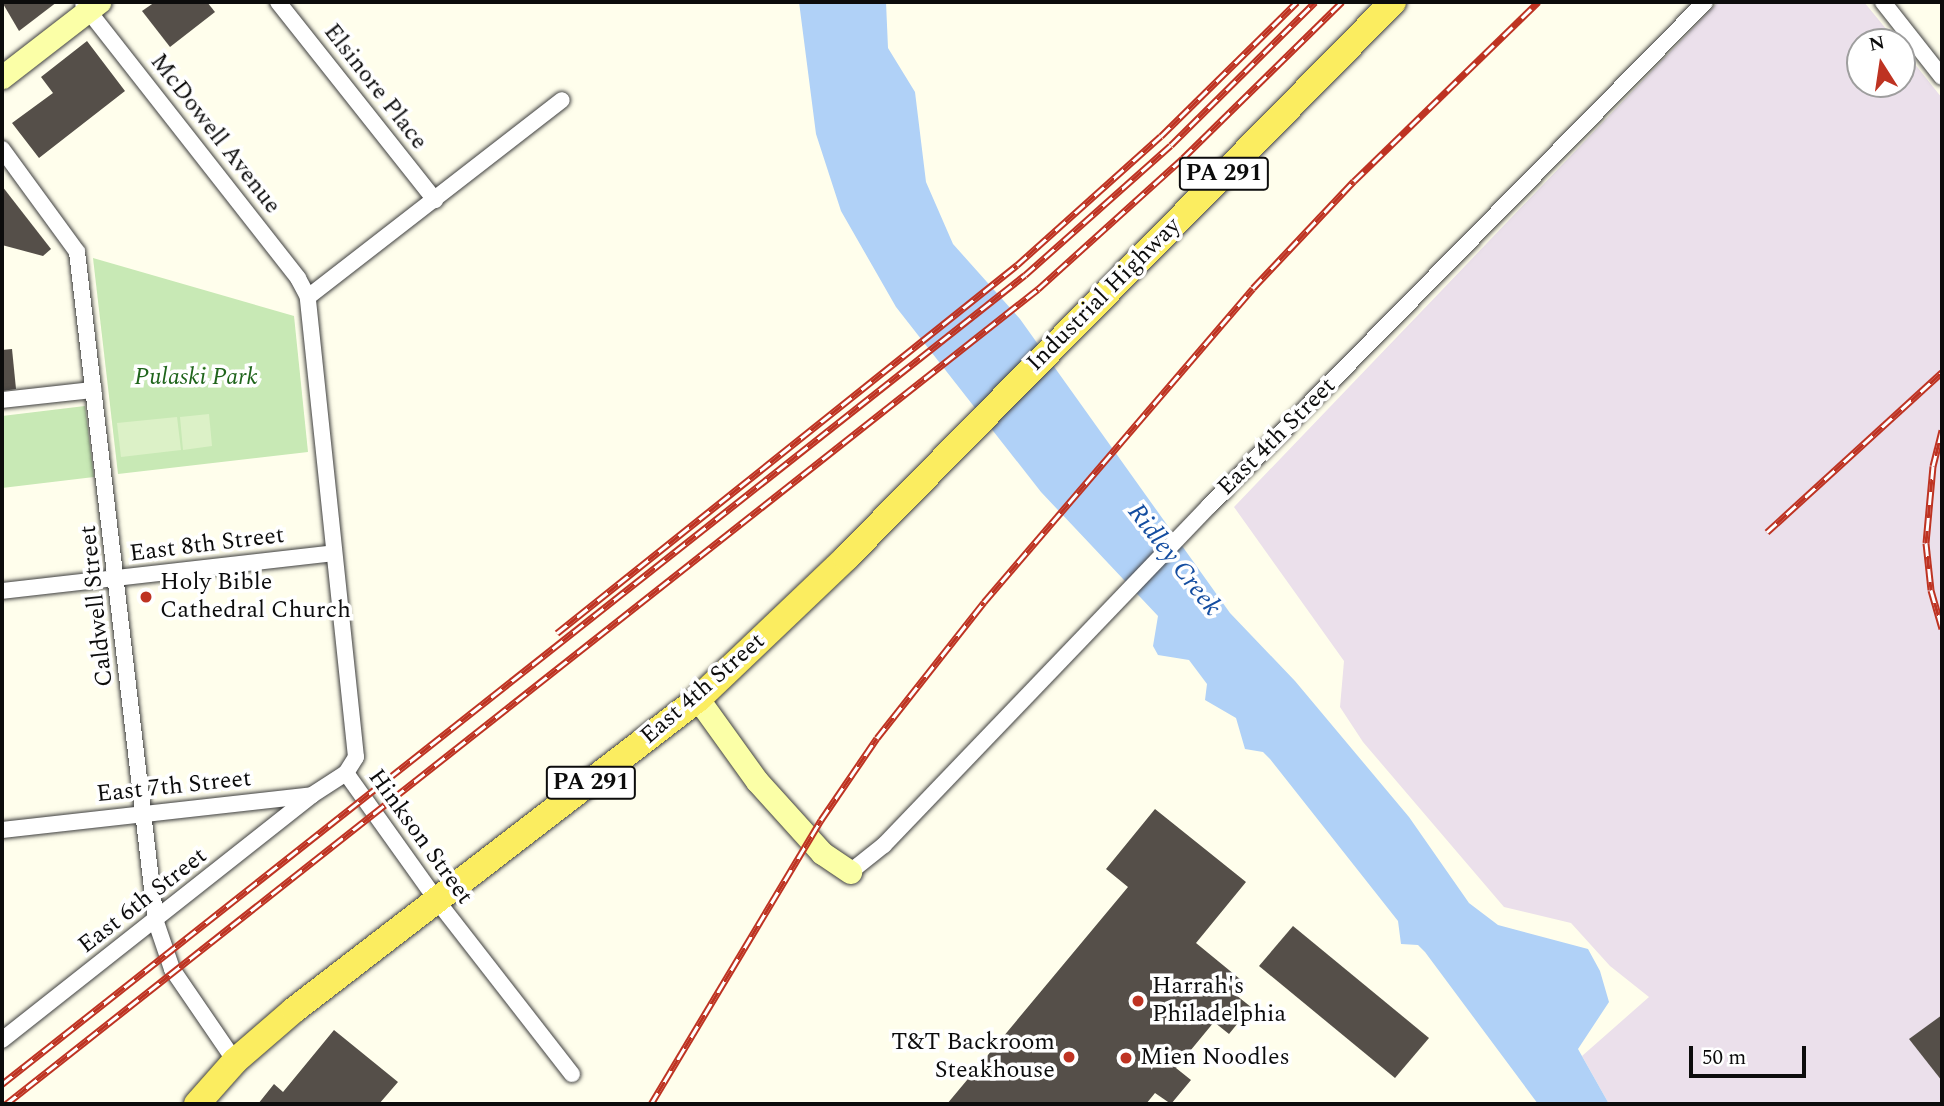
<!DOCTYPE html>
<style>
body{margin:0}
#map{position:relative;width:1944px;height:1106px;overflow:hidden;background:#fffeec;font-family:Spectral,serif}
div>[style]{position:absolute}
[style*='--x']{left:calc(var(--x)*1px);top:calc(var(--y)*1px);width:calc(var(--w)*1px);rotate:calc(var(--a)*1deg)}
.industrial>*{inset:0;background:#ebe0eb}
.green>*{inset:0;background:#c8e9b5}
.pitch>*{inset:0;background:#dcf1c7}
.water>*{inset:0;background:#b0d1f7}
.building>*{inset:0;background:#554f49}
.roads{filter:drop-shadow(0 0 2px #3f3f3f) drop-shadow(0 0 2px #3f3f3f)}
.street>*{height:16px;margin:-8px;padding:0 8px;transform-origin:8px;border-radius:8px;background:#fff}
.secondary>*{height:23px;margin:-11.5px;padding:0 11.5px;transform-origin:11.5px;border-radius:11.5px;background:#fbffa7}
.primary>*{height:26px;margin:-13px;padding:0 13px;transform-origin:13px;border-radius:13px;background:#fbed60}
.rail>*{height:7px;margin-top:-3.5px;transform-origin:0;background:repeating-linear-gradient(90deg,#fff 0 13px,#be3322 0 26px);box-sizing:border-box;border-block:2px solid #be3322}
.dots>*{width:19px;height:19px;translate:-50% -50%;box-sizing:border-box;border:4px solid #fff;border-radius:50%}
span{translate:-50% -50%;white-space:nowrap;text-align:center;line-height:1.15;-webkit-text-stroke:7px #fff;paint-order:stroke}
.shield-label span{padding:2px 5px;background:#fff;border:2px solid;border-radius:5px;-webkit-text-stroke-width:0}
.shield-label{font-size:23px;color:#0c0c0c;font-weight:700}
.street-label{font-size:24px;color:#0c0c0c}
.park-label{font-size:24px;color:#20651c;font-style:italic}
.poi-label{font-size:24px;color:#0c0c0c}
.left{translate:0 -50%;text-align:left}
.right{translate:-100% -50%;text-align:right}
.water-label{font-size:26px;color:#144da0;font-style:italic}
.frame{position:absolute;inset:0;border:4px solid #0c0c0c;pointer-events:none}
.north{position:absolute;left:1846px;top:28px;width:70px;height:70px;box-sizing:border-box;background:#fff;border:2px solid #9e9e9e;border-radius:50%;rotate:348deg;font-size:19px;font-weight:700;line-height:28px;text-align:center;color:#0c0c0c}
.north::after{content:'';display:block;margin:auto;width:24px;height:32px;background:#be3322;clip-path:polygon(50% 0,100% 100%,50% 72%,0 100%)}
.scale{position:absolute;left:1689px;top:1046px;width:117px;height:32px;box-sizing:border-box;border:4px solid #0c0c0c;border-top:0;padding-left:9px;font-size:21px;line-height:24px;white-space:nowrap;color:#0c0c0c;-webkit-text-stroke:5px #fff;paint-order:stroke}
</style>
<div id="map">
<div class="industrial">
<div style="clip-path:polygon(1718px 2px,1864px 2px,1897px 42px,1860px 42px,1860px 84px,1902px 84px,1902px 48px,1942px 98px,1942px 1104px,1609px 1104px,1582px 1056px,1649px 997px,1610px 966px,1571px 923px,1504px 907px,1363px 742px,1340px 707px,1344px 661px,1234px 507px)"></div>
</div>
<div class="green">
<div style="clip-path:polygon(93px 258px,294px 316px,308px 452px,118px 474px)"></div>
<div style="clip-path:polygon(85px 406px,94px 477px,2px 488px,2px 416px)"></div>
</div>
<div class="pitch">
<div style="clip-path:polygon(209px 414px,212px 446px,183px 450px,180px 417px)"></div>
<div style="clip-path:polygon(177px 417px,181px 450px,121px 457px,117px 423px)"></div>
</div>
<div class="water">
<div style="clip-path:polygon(799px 2px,886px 2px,888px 48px,915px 92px,926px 182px,953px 244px,1020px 319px,1230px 613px,1295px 681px,1409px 817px,1469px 903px,1498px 925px,1588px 949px,1600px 971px,1609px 1002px,1578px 1049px,1609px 1104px,1538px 1104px,1425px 952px,1418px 945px,1401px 944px,1398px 921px,1270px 759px,1263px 752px,1245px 749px,1236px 718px,1205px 700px,1207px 684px,1189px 660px,1158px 655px,1153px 646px,1158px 616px,1041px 492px,896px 307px,841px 211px,816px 134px)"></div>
</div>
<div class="building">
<div style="clip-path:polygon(2px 2px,57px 2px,19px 31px)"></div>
<div style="clip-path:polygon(155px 2px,207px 2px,215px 12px,170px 47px,142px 11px)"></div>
<div style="clip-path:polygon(87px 41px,125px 91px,39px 158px,12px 123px,53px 93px,41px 77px)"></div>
<div style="clip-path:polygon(2px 186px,51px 249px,43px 256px,2px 245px)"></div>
<div style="clip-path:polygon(12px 349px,16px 389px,2px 391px,2px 350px)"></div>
<div style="clip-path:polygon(1155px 809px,1246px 882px,1196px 943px,1246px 984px,1236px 995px,1251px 1007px,1229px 1034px,1214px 1022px,1176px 1068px,1191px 1080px,1171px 1104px,1155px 1093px,1146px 1104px,947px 1104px,1128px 887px,1106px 869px)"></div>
<div style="clip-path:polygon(1293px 926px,1429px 1038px,1395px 1078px,1259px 966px)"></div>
<div style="clip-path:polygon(1942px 1015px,1942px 1081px,1909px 1039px)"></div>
<div style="clip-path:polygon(334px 1030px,398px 1082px,379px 1104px,258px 1104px,274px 1084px,283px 1092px)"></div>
</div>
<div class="roads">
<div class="street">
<div style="--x:278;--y:2;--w:253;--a:51.6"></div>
<div style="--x:1883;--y:2;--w:95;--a:51.8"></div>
<div style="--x:2;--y:149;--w:127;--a:53.9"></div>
<div style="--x:77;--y:252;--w:675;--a:83.28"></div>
<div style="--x:156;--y:922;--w:50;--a:71.2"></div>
<div style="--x:172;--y:969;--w:112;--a:55.6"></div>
<div style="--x:308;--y:297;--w:321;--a:-37.8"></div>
<div style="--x:2;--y:400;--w:92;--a:-6.3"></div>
<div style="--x:2;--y:591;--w:333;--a:-6.5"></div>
<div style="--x:346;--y:773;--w:158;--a:54.5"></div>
<div style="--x:438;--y:902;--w:218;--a:52.1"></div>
<div style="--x:2;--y:830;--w:312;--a:-6.4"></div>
<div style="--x:312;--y:795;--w:40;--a:-32.9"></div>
<div style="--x:346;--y:773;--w:19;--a:-58"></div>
<div style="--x:356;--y:757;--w:462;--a:-96"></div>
<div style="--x:308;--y:297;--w:21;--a:-118"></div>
<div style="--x:298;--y:278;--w:348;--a:-128.1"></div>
<div style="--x:850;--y:872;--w:43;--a:-38.5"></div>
<div style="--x:884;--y:845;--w:470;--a:-46.2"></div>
<div style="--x:1209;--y:506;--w:707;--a:-45.46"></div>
<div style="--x:2;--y:1040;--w:395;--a:-38.3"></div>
</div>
<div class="secondary">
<div style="--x:2;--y:77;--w:123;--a:-37.7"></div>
<div style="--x:698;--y:699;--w:101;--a:54.3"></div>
<div style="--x:757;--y:781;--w:97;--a:47.9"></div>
<div style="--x:822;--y:853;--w:34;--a:34"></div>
</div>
<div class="primary">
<div style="--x:197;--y:1104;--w:57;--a:-48.5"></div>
<div style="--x:235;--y:1061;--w:78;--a:-40.8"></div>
<div style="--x:294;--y:1010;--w:510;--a:-37.59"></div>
<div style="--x:698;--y:699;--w:204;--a:-43.6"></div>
<div style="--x:846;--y:558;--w:780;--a:-45.47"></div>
</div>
</div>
<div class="rail">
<div style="--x:1942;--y:430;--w:37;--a:104"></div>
<div style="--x:1933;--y:466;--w:77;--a:95.2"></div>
<div style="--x:1926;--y:543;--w:47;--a:83.9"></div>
<div style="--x:1931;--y:590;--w:40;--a:74"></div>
<div style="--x:1767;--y:532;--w:237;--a:-42.4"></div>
<div style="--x:557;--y:633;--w:589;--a:-38.66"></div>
<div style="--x:1017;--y:265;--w:193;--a:-41.9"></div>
<div style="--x:1161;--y:136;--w:191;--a:-44.6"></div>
<div style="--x:2;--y:1084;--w:1304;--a:-38.34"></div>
<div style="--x:1025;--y:275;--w:195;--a:-41.7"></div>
<div style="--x:1171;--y:145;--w:203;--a:-44.8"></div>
<div style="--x:6;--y:1104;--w:1315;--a:-38.3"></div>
<div style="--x:1038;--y:289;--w:195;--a:-42.1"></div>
<div style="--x:1183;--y:158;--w:223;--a:-44.5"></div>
<div style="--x:651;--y:1104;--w:331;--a:-59.1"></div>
<div style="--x:821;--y:820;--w:99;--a:-55.7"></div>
<div style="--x:877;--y:738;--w:173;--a:-51.8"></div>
<div style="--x:984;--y:602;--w:413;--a:-49.4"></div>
<div style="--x:1253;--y:288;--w:147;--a:-46.7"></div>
<div style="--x:1354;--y:181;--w:257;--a:-44.2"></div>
</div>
<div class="dots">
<div style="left:146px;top:597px;background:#be3322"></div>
<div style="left:1138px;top:1001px;background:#be3322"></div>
<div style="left:1069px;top:1057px;background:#be3322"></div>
<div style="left:1126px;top:1058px;background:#be3322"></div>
</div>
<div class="shield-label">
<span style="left:1224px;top:174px">PA 291</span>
<span style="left:591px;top:783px">PA 291</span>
</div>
<div class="street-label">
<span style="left:375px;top:87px;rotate:52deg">Elsinore Place</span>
<span style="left:215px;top:134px;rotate:52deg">McDowell Avenue</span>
<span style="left:1104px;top:295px;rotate:-45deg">Industrial Highway</span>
<span style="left:1277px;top:437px;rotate:-45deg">East 4th Street</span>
<span style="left:207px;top:545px;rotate:-7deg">East 8th Street</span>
<span style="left:97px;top:606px;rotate:-96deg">Caldwell Street</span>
<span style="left:703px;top:689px;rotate:-41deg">East 4th Street</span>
<span style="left:174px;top:787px;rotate:-6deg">East 7th Street</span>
<span style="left:420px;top:837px;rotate:54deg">Hinkson Street</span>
<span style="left:143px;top:901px;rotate:-38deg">East 6th Street</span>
</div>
<div class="park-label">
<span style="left:196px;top:378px">Pulaski Park</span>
</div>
<div class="poi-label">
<span class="left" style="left:160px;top:597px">Holy Bible<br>Cathedral Church</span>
<span class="left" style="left:1152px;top:1001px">Harrah's<br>Philadelphia</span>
<span class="right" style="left:1055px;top:1057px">T&amp;T Backroom<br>Steakhouse</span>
<span class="left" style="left:1140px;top:1058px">Mien Noodles</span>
</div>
<div class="water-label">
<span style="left:1174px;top:560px;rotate:52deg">Ridley Creek</span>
</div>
<div class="frame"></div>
<div class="north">N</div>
<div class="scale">50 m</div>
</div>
